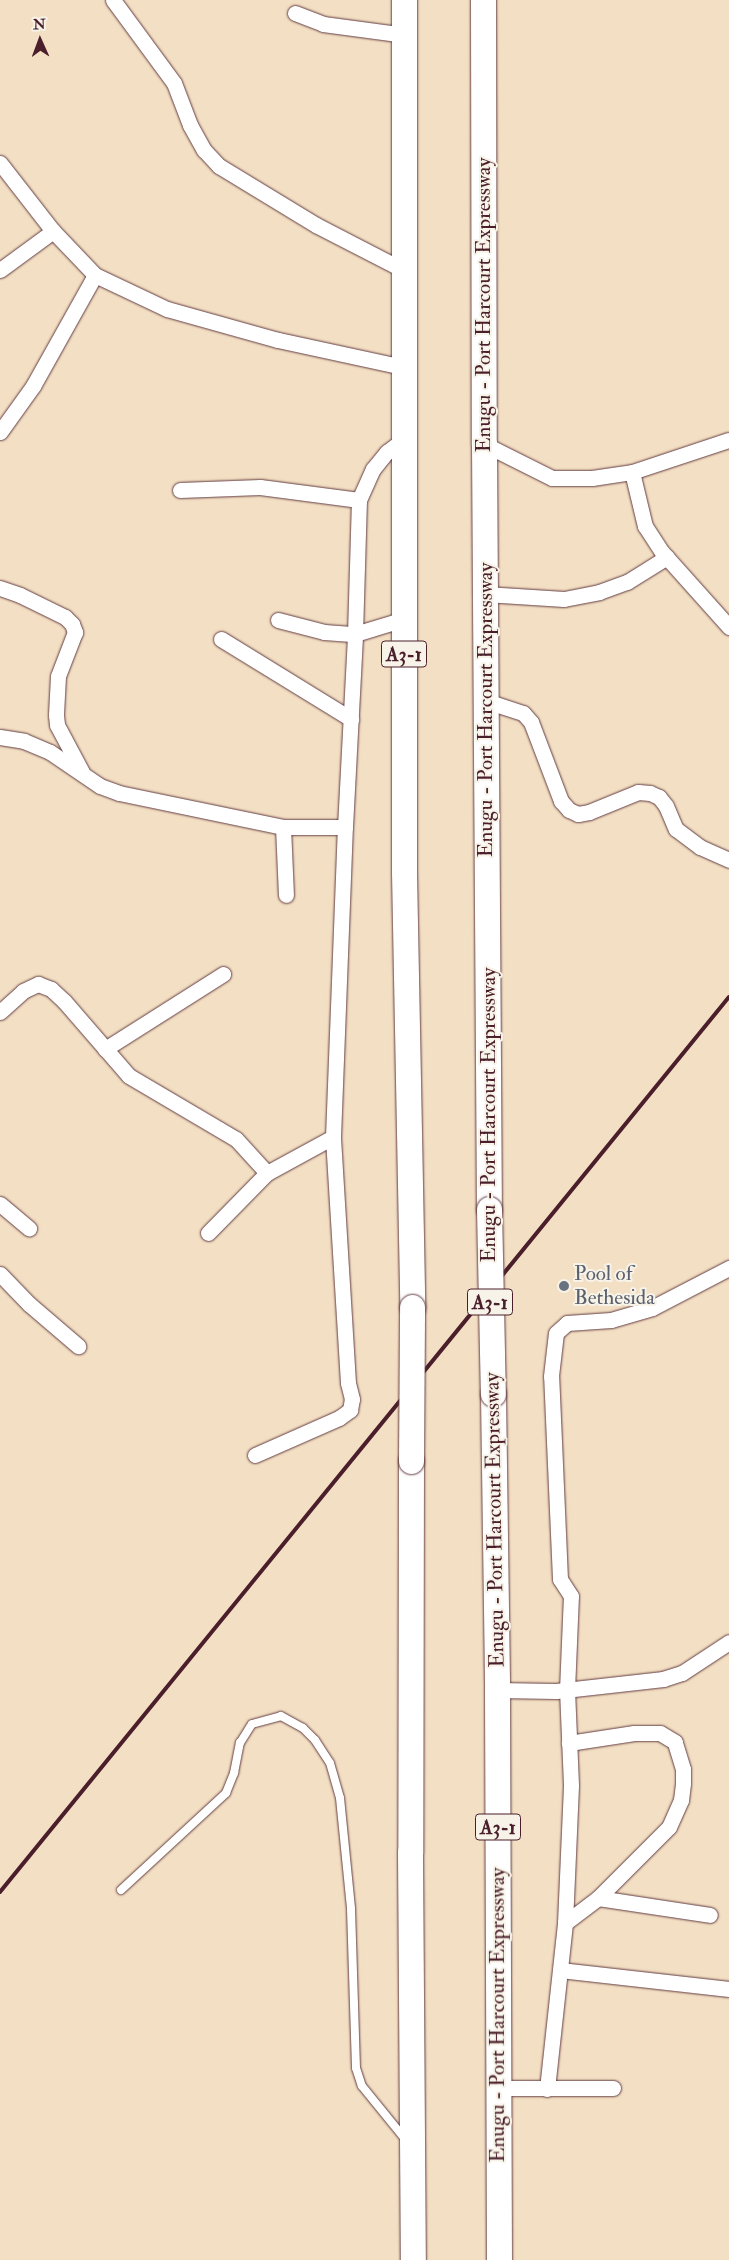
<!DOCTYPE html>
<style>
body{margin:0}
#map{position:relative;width:729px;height:2260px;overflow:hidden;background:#f3dfc3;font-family:"IM FELL Double Pica",serif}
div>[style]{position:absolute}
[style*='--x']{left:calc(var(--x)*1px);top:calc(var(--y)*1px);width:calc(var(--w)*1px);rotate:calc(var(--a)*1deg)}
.roads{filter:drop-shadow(0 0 1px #633c42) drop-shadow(0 0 1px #633c42)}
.service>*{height:8px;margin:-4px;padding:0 4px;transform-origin:4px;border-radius:4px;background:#fff}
.minor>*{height:15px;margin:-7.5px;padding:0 7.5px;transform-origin:7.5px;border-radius:7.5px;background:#fff}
.trunk>*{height:25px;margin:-12.5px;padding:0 12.5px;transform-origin:12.5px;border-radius:12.5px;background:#fff}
.rail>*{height:4px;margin:-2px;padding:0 2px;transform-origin:2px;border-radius:2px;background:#4a1f2b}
.bridges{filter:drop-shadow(0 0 1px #633c42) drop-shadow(0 0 1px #633c42)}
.trunk-bridge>*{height:25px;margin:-12.5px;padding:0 12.5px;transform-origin:12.5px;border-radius:12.5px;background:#fff}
.dots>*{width:14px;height:14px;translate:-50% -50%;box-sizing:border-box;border:2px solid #f7f3e8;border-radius:50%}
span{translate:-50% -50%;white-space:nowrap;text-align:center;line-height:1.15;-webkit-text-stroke:4px #f7f3e8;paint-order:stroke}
.shield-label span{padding:1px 4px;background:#f7f3e8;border:1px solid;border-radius:4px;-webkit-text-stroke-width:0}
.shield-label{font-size:20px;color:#4a1f2b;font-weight:700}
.street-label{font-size:21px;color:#4a1f2b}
.worship-label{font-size:21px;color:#5b616d}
.left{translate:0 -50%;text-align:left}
.north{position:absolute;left:15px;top:15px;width:50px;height:50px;-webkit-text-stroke:4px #f7f3e8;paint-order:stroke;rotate:358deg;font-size:14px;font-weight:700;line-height:20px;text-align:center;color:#4a1f2b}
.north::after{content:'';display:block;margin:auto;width:18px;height:22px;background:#4a1f2b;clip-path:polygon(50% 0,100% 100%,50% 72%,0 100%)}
</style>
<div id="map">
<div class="roads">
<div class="service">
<div style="--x:121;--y:1890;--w:143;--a:-42.7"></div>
<div style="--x:226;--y:1793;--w:22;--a:-68"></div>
<div style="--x:234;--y:1773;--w:31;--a:-79"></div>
<div style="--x:240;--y:1743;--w:22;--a:-58"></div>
<div style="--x:252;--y:1724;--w:30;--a:-15"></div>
<div style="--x:281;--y:1716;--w:25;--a:29"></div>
<div style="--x:303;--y:1728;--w:17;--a:45"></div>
<div style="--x:315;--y:1740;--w:27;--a:57"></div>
<div style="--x:330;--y:1763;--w:36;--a:74"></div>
<div style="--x:340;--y:1798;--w:112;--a:84.3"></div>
<div style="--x:351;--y:1909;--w:159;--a:88.2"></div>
<div style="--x:356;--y:2068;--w:19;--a:72"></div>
<div style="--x:362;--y:2086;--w:68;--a:50.9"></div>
</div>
<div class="minor">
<div style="--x:113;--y:0;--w:103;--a:53.7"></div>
<div style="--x:174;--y:83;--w:45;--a:69.1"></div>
<div style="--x:190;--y:125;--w:29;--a:61"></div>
<div style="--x:204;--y:150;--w:22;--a:47"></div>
<div style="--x:219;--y:166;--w:114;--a:31.3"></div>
<div style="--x:316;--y:225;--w:98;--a:27.3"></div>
<div style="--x:295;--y:13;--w:30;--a:21"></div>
<div style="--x:323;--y:24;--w:83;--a:7.6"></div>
<div style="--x:0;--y:163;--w:86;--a:52.1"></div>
<div style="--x:53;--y:231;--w:61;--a:46.3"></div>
<div style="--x:95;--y:275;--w:80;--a:25.3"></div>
<div style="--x:167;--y:309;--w:115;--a:15.6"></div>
<div style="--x:278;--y:340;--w:128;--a:12.2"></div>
<div style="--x:0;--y:270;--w:66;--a:-36.3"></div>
<div style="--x:0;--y:432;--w:57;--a:-54.3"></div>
<div style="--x:33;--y:386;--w:127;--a:-60.8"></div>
<div style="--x:484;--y:444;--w:76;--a:26.6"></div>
<div style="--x:552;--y:478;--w:40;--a:0"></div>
<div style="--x:592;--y:478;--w:40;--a:-8.5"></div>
<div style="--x:632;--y:472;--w:102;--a:-18.3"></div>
<div style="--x:632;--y:472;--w:56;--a:76.5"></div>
<div style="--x:645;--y:526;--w:31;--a:57"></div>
<div style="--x:662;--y:552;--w:101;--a:48.2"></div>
<div style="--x:180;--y:490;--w:80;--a:-2.1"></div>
<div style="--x:260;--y:487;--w:100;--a:7.5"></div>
<div style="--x:0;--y:588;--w:21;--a:19"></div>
<div style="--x:20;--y:595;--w:50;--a:26.1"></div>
<div style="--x:65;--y:617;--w:10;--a:45"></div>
<div style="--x:72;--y:624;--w:9;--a:69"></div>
<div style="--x:75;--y:632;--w:47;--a:111.1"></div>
<div style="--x:58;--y:676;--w:39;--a:93"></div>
<div style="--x:56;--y:715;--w:10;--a:84"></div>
<div style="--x:57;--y:725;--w:53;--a:62"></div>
<div style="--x:485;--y:594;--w:79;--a:3.6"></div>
<div style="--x:564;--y:599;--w:36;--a:-11"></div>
<div style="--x:599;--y:592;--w:30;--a:-20"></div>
<div style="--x:627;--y:582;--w:47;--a:-32"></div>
<div style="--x:278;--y:620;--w:48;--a:14.6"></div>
<div style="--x:324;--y:632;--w:31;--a:4"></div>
<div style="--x:355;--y:634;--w:51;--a:-17"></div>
<div style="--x:221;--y:639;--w:153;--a:31.6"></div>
<div style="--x:486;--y:701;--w:39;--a:18"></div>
<div style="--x:523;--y:713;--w:12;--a:48"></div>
<div style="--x:531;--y:722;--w:85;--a:69.2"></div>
<div style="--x:561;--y:801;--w:12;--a:48"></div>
<div style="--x:569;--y:810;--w:10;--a:24"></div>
<div style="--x:578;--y:814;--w:11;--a:-10"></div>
<div style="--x:589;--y:812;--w:53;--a:-22.2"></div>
<div style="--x:638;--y:792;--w:12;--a:5"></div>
<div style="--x:650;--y:793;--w:10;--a:24"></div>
<div style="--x:659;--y:797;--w:11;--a:52"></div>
<div style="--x:666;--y:806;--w:25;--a:67"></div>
<div style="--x:676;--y:829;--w:30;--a:37"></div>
<div style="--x:700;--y:847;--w:32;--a:24"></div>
<div style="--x:0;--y:737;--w:24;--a:9"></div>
<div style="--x:24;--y:741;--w:28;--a:23"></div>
<div style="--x:50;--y:752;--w:60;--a:34.2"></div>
<div style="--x:100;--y:786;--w:20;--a:20"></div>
<div style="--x:119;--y:793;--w:167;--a:11.7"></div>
<div style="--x:283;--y:827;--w:62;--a:0"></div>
<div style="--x:283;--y:827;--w:68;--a:87.5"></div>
<div style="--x:0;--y:1012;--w:31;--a:-42"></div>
<div style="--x:23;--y:991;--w:17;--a:-25"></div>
<div style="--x:38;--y:984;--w:14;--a:21"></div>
<div style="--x:51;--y:989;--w:18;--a:43"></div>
<div style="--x:64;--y:1001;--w:99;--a:49.1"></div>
<div style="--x:129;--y:1076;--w:124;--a:30.5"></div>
<div style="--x:236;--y:1139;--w:46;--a:47.6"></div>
<div style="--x:105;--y:1049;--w:140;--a:-32.4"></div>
<div style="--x:0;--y:1204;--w:38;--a:40"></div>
<div style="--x:208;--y:1233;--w:84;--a:-45.5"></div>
<div style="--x:267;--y:1173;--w:75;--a:-28.6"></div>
<div style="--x:0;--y:1274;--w:42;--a:46"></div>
<div style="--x:29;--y:1304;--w:65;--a:40.6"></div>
<div style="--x:255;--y:1455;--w:92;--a:-23.8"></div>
<div style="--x:339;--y:1418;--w:14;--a:-36"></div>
<div style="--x:350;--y:1410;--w:11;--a:-80"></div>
<div style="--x:352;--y:1399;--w:16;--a:-104"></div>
<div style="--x:348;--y:1383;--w:246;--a:-93.5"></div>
<div style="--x:333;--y:1137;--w:310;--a:-87.8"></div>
<div style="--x:345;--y:827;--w:193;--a:-87"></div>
<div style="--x:355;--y:634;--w:134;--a:-88.3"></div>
<div style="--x:359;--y:500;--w:34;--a:-66"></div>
<div style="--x:373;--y:469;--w:22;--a:-51"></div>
<div style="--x:387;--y:452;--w:21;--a:-37"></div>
<div style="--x:497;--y:1690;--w:59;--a:1"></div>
<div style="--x:556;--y:1691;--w:108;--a:-6.4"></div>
<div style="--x:663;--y:1679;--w:20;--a:-18"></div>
<div style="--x:682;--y:1673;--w:56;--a:-33.4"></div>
<div style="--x:598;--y:1898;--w:113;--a:8.6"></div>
<div style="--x:565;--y:1923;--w:41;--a:-37.1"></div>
<div style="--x:598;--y:1898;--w:100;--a:-45"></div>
<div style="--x:669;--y:1827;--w:30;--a:-66"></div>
<div style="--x:681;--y:1800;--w:17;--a:-83"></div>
<div style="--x:683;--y:1783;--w:14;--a:-90"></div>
<div style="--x:683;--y:1769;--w:28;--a:-107"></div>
<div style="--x:675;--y:1742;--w:17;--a:-149"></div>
<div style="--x:660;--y:1733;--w:26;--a:180"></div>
<div style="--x:634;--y:1733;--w:66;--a:171.3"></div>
<div style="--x:560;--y:1970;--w:170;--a:6.4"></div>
<div style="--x:498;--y:2088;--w:115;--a:0"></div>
<div style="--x:547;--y:2089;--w:167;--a:-83.8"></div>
<div style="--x:565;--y:1923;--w:138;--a:-87.5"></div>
<div style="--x:571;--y:1785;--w:95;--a:-92.4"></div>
<div style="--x:567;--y:1690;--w:94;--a:-87.6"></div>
<div style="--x:571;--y:1596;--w:20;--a:-123"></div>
<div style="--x:560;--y:1579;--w:203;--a:-92.5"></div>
<div style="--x:551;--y:1376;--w:43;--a:-83.4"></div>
<div style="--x:556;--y:1333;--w:15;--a:-42"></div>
<div style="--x:567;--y:1323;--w:44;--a:-3.9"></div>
<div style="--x:611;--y:1320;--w:43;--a:-16.3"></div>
<div style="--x:652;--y:1308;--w:87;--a:-27.5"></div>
</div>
<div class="trunk">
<div style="--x:404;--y:0;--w:872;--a:90"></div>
<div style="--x:404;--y:872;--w:435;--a:88.9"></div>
<div style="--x:483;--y:0;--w:444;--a:89.9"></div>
<div style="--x:484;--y:444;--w:765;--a:89.63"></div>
<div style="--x:493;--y:1394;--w:296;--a:89.2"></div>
<div style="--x:497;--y:1690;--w:570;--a:89.8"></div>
<div style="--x:411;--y:1461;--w:391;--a:90.1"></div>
<div style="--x:410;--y:1852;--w:408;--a:89.6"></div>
</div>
</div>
<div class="rail">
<div style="--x:0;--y:1892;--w:1154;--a:-50.84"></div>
</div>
<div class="bridges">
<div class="trunk-bridge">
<div style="--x:489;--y:1209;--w:185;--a:88.8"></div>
<div style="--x:411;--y:1461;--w:154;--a:-89.6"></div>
</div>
</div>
<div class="dots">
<div style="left:564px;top:1286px;background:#6b7280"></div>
</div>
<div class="shield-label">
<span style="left:404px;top:654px">A3-1</span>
<span style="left:490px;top:1302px">A3-1</span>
<span style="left:498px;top:1827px">A3-1</span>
</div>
<div class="street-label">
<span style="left:484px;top:305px;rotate:-90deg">Enugu - Port Harcourt Expressway</span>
<span style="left:486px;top:710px;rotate:-90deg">Enugu - Port Harcourt Expressway</span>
<span style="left:489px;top:1115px;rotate:-90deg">Enugu - Port Harcourt Expressway</span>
<span style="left:495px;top:1520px;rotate:-91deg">Enugu - Port Harcourt Expressway</span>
<span style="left:498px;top:2015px;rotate:-90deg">Enugu - Port Harcourt Expressway</span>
</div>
<div class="worship-label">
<span class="left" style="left:574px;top:1286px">Pool of<br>Bethesida</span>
</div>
<div class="north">N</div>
</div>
